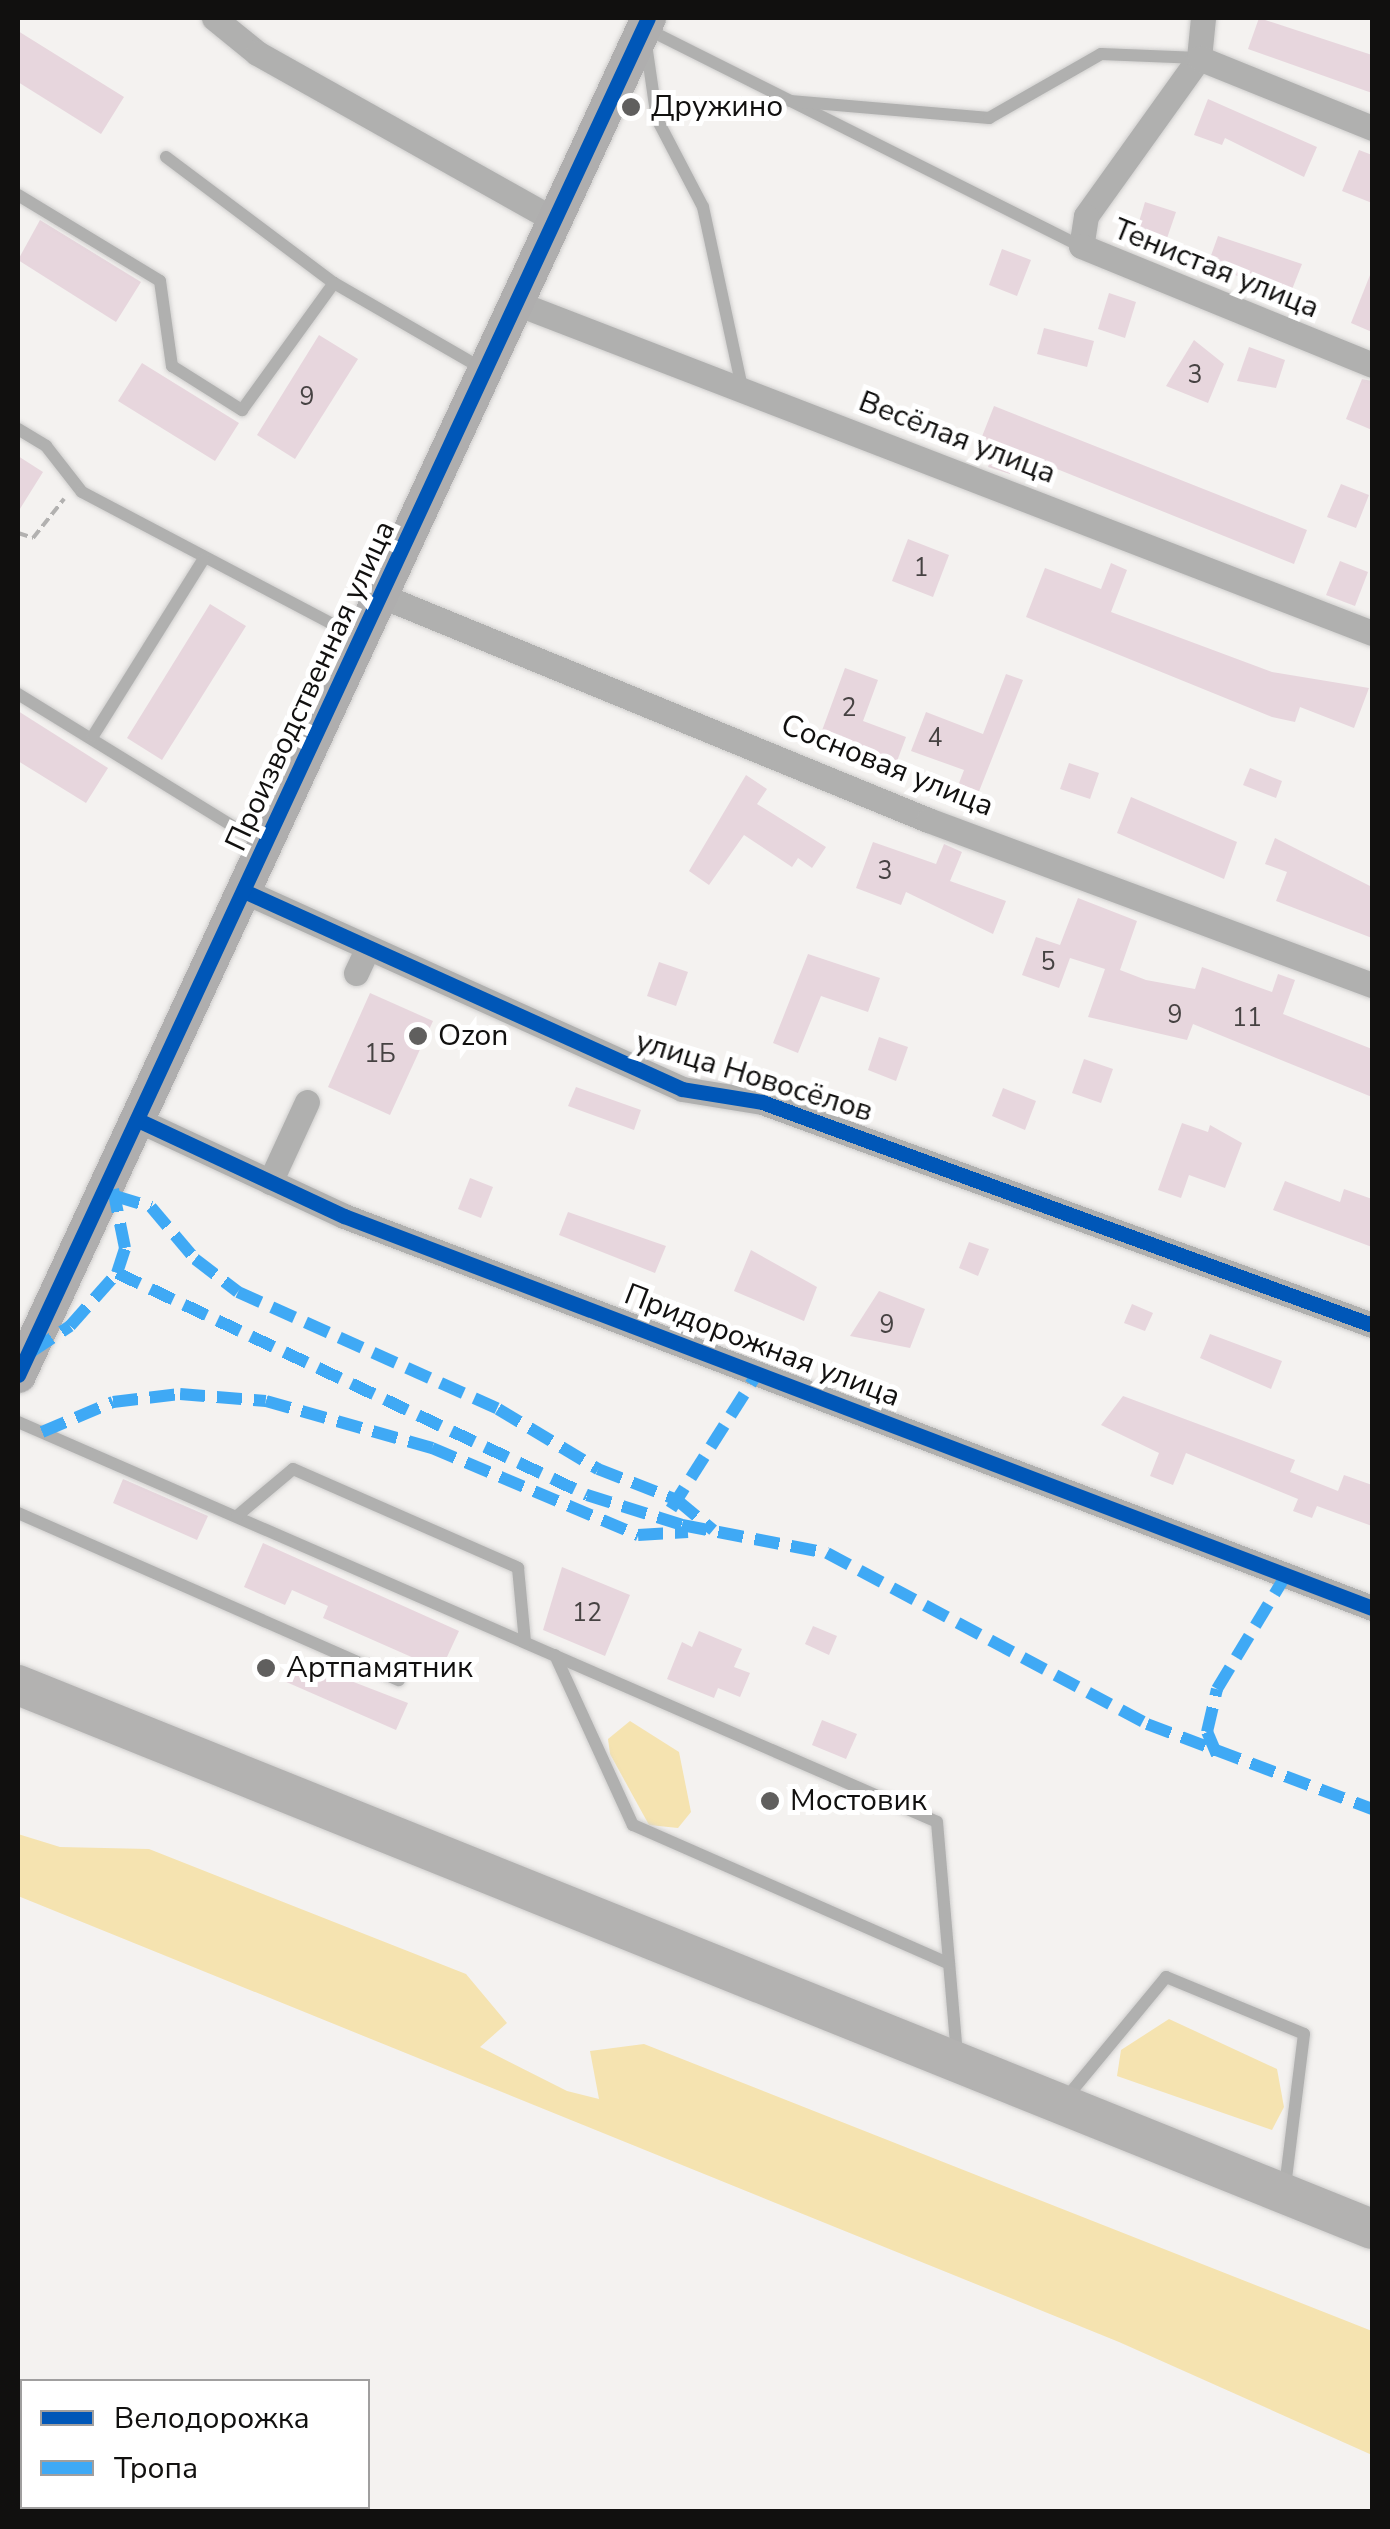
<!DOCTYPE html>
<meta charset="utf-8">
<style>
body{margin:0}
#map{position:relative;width:1390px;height:2529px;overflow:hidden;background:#f4f2f0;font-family:"Nunito Sans",sans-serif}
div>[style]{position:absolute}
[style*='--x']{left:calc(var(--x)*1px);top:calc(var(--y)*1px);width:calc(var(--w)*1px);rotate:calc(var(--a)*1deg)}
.green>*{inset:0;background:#f5e3b0}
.building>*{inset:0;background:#e7d6dd}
.path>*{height:4px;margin-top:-2px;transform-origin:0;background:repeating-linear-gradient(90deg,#b2b1b0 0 10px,transparent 0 15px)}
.roads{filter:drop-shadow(0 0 2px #cfcecd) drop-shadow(0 0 2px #cfcecd)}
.lane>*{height:12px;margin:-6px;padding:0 6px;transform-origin:6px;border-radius:6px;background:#b0b0af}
.street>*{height:25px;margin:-12.5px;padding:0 12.5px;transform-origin:12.5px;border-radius:12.5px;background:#b0b0af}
.secondary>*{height:35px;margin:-17.5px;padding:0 17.5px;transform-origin:17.5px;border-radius:17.5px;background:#afaeae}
.primary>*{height:40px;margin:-20px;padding:0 20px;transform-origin:20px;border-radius:20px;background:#b3b2b1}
.quiet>*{height:12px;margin-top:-6px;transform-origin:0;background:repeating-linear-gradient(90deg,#3fa9f5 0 25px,transparent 0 37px)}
.cycleway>*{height:15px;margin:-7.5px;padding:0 7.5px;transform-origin:7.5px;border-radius:7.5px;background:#0057b8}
.dots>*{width:28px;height:28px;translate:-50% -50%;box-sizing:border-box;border:5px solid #fff;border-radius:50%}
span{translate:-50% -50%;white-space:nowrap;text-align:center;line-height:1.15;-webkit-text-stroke:10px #fff;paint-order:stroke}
.number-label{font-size:25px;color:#464242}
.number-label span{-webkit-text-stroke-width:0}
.poi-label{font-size:30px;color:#11100f}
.left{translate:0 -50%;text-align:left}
.street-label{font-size:30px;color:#11100f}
.frame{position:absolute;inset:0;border:20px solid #11100f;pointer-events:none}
.legend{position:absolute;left:20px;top:2379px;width:350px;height:130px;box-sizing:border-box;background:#fff;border:2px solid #a09f9f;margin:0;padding:12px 18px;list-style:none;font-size:30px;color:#11100f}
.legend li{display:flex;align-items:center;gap:20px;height:50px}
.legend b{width:50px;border:2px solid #a09f9f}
</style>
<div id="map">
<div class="green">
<div style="clip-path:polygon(630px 1721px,679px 1752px,691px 1812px,678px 1828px,649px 1825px,610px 1754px,608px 1739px)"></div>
<div style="clip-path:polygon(18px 1834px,60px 1847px,149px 1849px,466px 1974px,507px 2023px,480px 2047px,567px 2091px,599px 2099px,590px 2051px,644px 2044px,1372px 2331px,1372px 2455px,1119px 2342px,18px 1896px)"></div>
<div style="clip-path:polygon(1169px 2019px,1277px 2069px,1284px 2107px,1272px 2130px,1117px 2076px,1121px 2050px)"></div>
</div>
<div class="building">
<div style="clip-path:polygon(1259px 18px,1372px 55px,1372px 93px,1248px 49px)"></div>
<div style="clip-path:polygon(18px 31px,124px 97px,101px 134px,18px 82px)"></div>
<div style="clip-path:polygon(1208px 99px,1317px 147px,1304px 177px,1225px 138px,1222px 145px,1194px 135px)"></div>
<div style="clip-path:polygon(1359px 150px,1372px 155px,1372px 203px,1342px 191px)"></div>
<div style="clip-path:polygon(1145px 202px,1176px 212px,1165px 244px,1135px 235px)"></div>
<div style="clip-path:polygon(40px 220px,141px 282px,116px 322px,18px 260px)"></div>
<div style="clip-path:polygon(1218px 236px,1302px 264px,1289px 297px,1208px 264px)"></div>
<div style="clip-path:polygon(1002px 249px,1031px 260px,1017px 296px,989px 285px)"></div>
<div style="clip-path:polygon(1372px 270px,1372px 332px,1351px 323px)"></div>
<div style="clip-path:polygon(1109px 293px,1136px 302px,1125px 338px,1098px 329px)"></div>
<div style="clip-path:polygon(1044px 328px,1094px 341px,1087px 367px,1037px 354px)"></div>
<div style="clip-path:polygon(319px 335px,358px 359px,295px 459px,257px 435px)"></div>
<div style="clip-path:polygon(1194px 340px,1224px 364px,1208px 403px,1166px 386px)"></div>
<div style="clip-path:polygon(1249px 347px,1285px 360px,1276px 388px,1237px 381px)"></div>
<div style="clip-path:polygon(142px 363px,239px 423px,215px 461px,118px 401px)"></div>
<div style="clip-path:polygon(1362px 379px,1372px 381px,1372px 430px,1346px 419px)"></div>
<div style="clip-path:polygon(994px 406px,1307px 530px,1294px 564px,1017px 453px,1010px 474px,988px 467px,996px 445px,981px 439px)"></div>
<div style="clip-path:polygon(18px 456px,43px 472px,18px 512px)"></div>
<div style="clip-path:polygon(1341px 484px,1369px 495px,1356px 528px,1327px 517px)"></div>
<div style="clip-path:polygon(908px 539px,949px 555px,933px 597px,892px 581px)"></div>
<div style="clip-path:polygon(1340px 561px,1368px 572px,1355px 606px,1326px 595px)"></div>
<div style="clip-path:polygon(1111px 563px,1127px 570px,1111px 612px,1272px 672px,1369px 688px,1354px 728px,1300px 707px,1295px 722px,1272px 717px,1026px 617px,1045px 568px,1101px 589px)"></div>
<div style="clip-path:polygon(210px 604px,246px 626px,162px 760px,127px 738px)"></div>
<div style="clip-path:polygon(845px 668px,878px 680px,863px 721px,906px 737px,893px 772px,820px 736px)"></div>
<div style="clip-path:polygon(1006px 674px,1023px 680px,976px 799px,956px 791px,964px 770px,911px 751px,926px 712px,983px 734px)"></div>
<div style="clip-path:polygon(18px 711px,108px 768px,86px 803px,18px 761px)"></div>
<div style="clip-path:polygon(1069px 763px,1099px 773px,1090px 799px,1060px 789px)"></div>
<div style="clip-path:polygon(1250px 768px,1282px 781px,1276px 798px,1243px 785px)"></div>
<div style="clip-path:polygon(746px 775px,767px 789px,757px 804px,826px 847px,812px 868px,798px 858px,792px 867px,744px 835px,709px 885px,689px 871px)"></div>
<div style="clip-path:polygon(1131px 797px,1237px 842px,1224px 879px,1117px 833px)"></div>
<div style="clip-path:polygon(1275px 838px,1372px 887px,1372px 938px,1276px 901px,1287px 872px,1265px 864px)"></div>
<div style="clip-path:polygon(873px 842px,936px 864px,944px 844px,962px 852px,950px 881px,1006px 901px,993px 934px,906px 892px,901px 905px,856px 888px)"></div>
<div style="clip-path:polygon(1078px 898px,1137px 921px,1120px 970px,1146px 980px,1195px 989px,1202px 967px,1272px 992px,1278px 974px,1295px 980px,1283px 1014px,1372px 1049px,1372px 1097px,1193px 1024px,1187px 1040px,1088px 1017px,1105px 969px,1070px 958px,1059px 988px,1022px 975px,1036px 937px,1060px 945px)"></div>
<div style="clip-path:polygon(808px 954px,880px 978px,868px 1012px,821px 996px,798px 1053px,773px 1043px)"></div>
<div style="clip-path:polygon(659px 962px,688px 972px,676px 1006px,647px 996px)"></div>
<div style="clip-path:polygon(370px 993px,433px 1021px,390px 1115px,328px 1087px)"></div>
<div style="clip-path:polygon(879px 1037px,908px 1047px,896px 1081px,868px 1070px)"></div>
<div style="clip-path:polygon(1084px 1059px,1113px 1069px,1101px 1103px,1072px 1093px)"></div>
<div style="clip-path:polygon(576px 1087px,641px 1110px,634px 1130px,568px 1106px)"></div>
<div style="clip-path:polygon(1003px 1088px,1036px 1101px,1025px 1130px,992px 1116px)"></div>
<div style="clip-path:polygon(1182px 1123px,1208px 1132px,1210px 1125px,1242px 1143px,1225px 1188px,1189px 1175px,1181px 1198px,1158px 1190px)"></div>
<div style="clip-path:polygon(470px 1178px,493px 1187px,481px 1218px,458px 1209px)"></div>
<div style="clip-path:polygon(1285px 1181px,1340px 1202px,1344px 1189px,1372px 1199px,1372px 1247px,1273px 1210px)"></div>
<div style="clip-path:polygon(568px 1212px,666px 1246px,655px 1273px,559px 1235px)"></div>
<div style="clip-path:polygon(969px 1242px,989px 1249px,978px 1276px,959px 1268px)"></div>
<div style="clip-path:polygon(751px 1250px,817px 1287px,804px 1321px,734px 1291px)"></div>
<div style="clip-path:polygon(879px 1291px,925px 1309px,910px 1348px,850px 1336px)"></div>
<div style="clip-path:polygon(1132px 1304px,1153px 1313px,1145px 1331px,1124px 1323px)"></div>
<div style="clip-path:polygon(1210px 1334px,1282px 1361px,1271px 1389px,1200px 1358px)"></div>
<div style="clip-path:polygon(1123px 1396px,1295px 1460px,1290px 1472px,1338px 1491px,1344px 1475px,1372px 1485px,1372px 1526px,1317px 1506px,1312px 1518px,1293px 1511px,1298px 1499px,1186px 1453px,1173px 1485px,1150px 1476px,1159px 1453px,1101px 1425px)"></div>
<div style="clip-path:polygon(123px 1479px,208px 1516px,197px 1540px,113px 1503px)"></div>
<div style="clip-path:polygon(263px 1543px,459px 1631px,441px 1670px,323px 1618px,328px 1606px,292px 1590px,285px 1605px,244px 1587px)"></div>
<div style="clip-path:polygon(562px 1567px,630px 1595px,605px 1656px,543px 1630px)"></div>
<div style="clip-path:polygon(813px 1626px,837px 1636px,829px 1655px,805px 1644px)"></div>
<div style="clip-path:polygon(699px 1631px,742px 1649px,734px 1667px,750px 1673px,740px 1697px,718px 1688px,714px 1698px,667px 1679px,682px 1642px,692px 1647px)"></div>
<div style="clip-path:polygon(294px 1659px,408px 1703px,396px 1730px,284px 1681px)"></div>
<div style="clip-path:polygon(822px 1720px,857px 1734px,846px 1759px,812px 1745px)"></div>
</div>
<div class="path">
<div style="--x:18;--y:533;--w:16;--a:18"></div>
<div style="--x:33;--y:538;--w:50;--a:-51.5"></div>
</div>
<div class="roads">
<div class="lane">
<div style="--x:645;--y:28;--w:487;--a:26.6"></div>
<div style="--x:646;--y:44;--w:76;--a:81.7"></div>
<div style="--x:657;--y:119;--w:99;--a:62.4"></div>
<div style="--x:703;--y:207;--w:185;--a:77.8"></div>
<div style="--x:790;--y:101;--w:200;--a:4.9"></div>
<div style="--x:989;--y:118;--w:129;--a:-29.7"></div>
<div style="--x:1101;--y:54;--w:98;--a:2.3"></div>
<div style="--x:166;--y:157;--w:210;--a:36.9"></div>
<div style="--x:18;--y:195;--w:166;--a:31.2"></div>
<div style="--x:160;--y:281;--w:86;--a:82"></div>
<div style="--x:172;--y:366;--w:83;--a:32.2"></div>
<div style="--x:242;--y:410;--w:157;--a:-54.1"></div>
<div style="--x:334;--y:283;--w:170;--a:30"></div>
<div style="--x:18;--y:429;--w:33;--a:31"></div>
<div style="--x:46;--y:446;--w:58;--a:52"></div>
<div style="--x:82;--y:492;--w:313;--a:27.8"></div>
<div style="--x:18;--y:694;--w:286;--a:31.6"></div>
<div style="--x:93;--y:736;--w:208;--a:-58"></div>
<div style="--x:18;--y:1422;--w:1002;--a:23.52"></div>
<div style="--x:937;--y:1822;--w:235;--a:85.1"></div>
<div style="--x:18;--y:1513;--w:416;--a:23.7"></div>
<div style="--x:237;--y:1516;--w:73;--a:-40"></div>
<div style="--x:293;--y:1469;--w:246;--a:23.7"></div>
<div style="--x:518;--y:1568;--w:74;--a:84.6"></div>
<div style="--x:555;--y:1655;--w:187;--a:65.4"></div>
<div style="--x:633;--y:1825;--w:345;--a:23.7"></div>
<div style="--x:1066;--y:2098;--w:157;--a:-50.4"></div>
<div style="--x:1166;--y:1977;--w:149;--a:22.4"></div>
<div style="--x:1304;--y:2034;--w:153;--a:97.1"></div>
</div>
<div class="street">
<div style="--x:214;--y:18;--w:55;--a:39.1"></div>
<div style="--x:257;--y:53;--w:341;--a:29.3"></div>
<div style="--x:1203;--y:18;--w:40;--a:95.7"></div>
<div style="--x:1199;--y:58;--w:194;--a:125.6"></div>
<div style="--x:1086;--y:216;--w:30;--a:99"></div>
<div style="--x:1081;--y:246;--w:314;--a:22.2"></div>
<div style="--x:1199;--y:58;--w:187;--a:22"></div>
<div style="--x:519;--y:304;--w:914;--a:21.09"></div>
<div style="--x:382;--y:596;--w:590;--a:22.31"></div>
<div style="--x:928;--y:820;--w:474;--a:20.4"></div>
<div style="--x:246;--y:892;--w:478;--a:24.3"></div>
<div style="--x:682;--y:1089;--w:81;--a:9.2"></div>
<div style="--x:762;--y:1102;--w:649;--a:20.08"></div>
<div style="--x:356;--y:973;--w:26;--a:-65"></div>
<div style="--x:138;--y:1120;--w:227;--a:25"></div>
<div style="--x:344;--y:1216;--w:1100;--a:20.87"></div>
<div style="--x:270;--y:1182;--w:88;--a:-65.2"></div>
</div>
<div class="secondary">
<div style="--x:18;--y:1375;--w:1496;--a:-65.1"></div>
</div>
<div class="primary">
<div style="--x:18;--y:1685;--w:1459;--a:21.89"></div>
</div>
</div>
<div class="quiet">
<div style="--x:115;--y:1196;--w:38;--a:17"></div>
<div style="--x:151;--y:1207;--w:68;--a:49.8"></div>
<div style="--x:195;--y:1259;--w:54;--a:37.5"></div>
<div style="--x:238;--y:1292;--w:285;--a:24.2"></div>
<div style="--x:498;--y:1409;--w:117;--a:31"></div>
<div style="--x:598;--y:1469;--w:85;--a:21.4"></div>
<div style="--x:677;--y:1500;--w:47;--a:39.8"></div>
<div style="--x:117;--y:1273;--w:520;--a:25.28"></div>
<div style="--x:587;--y:1495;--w:100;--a:17.5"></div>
<div style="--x:682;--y:1525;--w:148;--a:10.9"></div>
<div style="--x:827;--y:1553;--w:363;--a:28.1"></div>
<div style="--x:1147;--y:1724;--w:241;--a:20.7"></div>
<div style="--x:31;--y:1352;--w:47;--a:-33.7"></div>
<div style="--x:70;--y:1326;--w:71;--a:-48.4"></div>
<div style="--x:117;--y:1273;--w:26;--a:-72"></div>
<div style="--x:125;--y:1248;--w:60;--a:-101.5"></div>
<div style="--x:42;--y:1432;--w:77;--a:-22.9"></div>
<div style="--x:113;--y:1402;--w:67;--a:-6.8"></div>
<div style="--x:180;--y:1394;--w:86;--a:4.7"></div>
<div style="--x:266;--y:1401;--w:173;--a:15.8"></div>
<div style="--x:432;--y:1448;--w:224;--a:22.9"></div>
<div style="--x:638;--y:1535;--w:50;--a:-3.4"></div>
<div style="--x:671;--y:1509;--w:160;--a:-57.5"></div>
<div style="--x:1217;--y:1755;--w:25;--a:-113"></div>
<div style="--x:1207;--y:1732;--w:44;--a:-76.9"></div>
<div style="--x:1217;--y:1689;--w:133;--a:-58.8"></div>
</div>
<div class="cycleway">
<div style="--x:246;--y:892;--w:478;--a:24.3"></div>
<div style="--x:682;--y:1089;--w:81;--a:9.2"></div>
<div style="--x:762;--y:1102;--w:649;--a:20.08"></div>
<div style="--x:138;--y:1120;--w:227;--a:25"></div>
<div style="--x:344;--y:1216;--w:1100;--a:20.87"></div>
<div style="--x:18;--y:1375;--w:1496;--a:-65.1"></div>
</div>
<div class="dots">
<div style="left:631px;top:107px;background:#605f5e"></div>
<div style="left:418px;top:1036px;background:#605f5e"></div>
<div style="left:266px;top:1668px;background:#605f5e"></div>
<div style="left:770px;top:1801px;background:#605f5e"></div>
</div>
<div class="number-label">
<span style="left:1195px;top:375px">3</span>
<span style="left:307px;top:397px">9</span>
<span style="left:921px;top:568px">1</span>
<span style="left:849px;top:708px">2</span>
<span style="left:935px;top:738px">4</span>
<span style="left:885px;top:871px">3</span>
<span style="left:1048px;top:962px">5</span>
<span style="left:1175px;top:1015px">9</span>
<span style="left:1247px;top:1018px">11</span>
<span style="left:380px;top:1054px">1Б</span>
<span style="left:887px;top:1325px">9</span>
<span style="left:587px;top:1613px">12</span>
</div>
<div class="poi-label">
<span class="left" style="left:651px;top:107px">Дружино</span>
<span class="left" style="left:438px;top:1036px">Ozon</span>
<span class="left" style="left:286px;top:1668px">Артпамятник</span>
<span class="left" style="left:790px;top:1801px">Мостовик</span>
</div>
<div class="street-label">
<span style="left:1216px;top:269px;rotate:22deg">Тенистая улица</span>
<span style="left:957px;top:438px;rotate:21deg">Весёлая улица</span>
<span style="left:311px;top:686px;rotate:-65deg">Производственная улица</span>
<span style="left:887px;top:766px;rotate:22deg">Сосновая улица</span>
<span style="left:754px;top:1077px;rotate:17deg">улица Новосёлов</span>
<span style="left:762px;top:1346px;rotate:21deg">Придорожная улица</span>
</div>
<div class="frame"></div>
<ul class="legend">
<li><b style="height:12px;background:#0057b8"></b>Велодорожка</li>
<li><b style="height:12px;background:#3fa9f5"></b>Тропа</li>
</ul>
</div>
